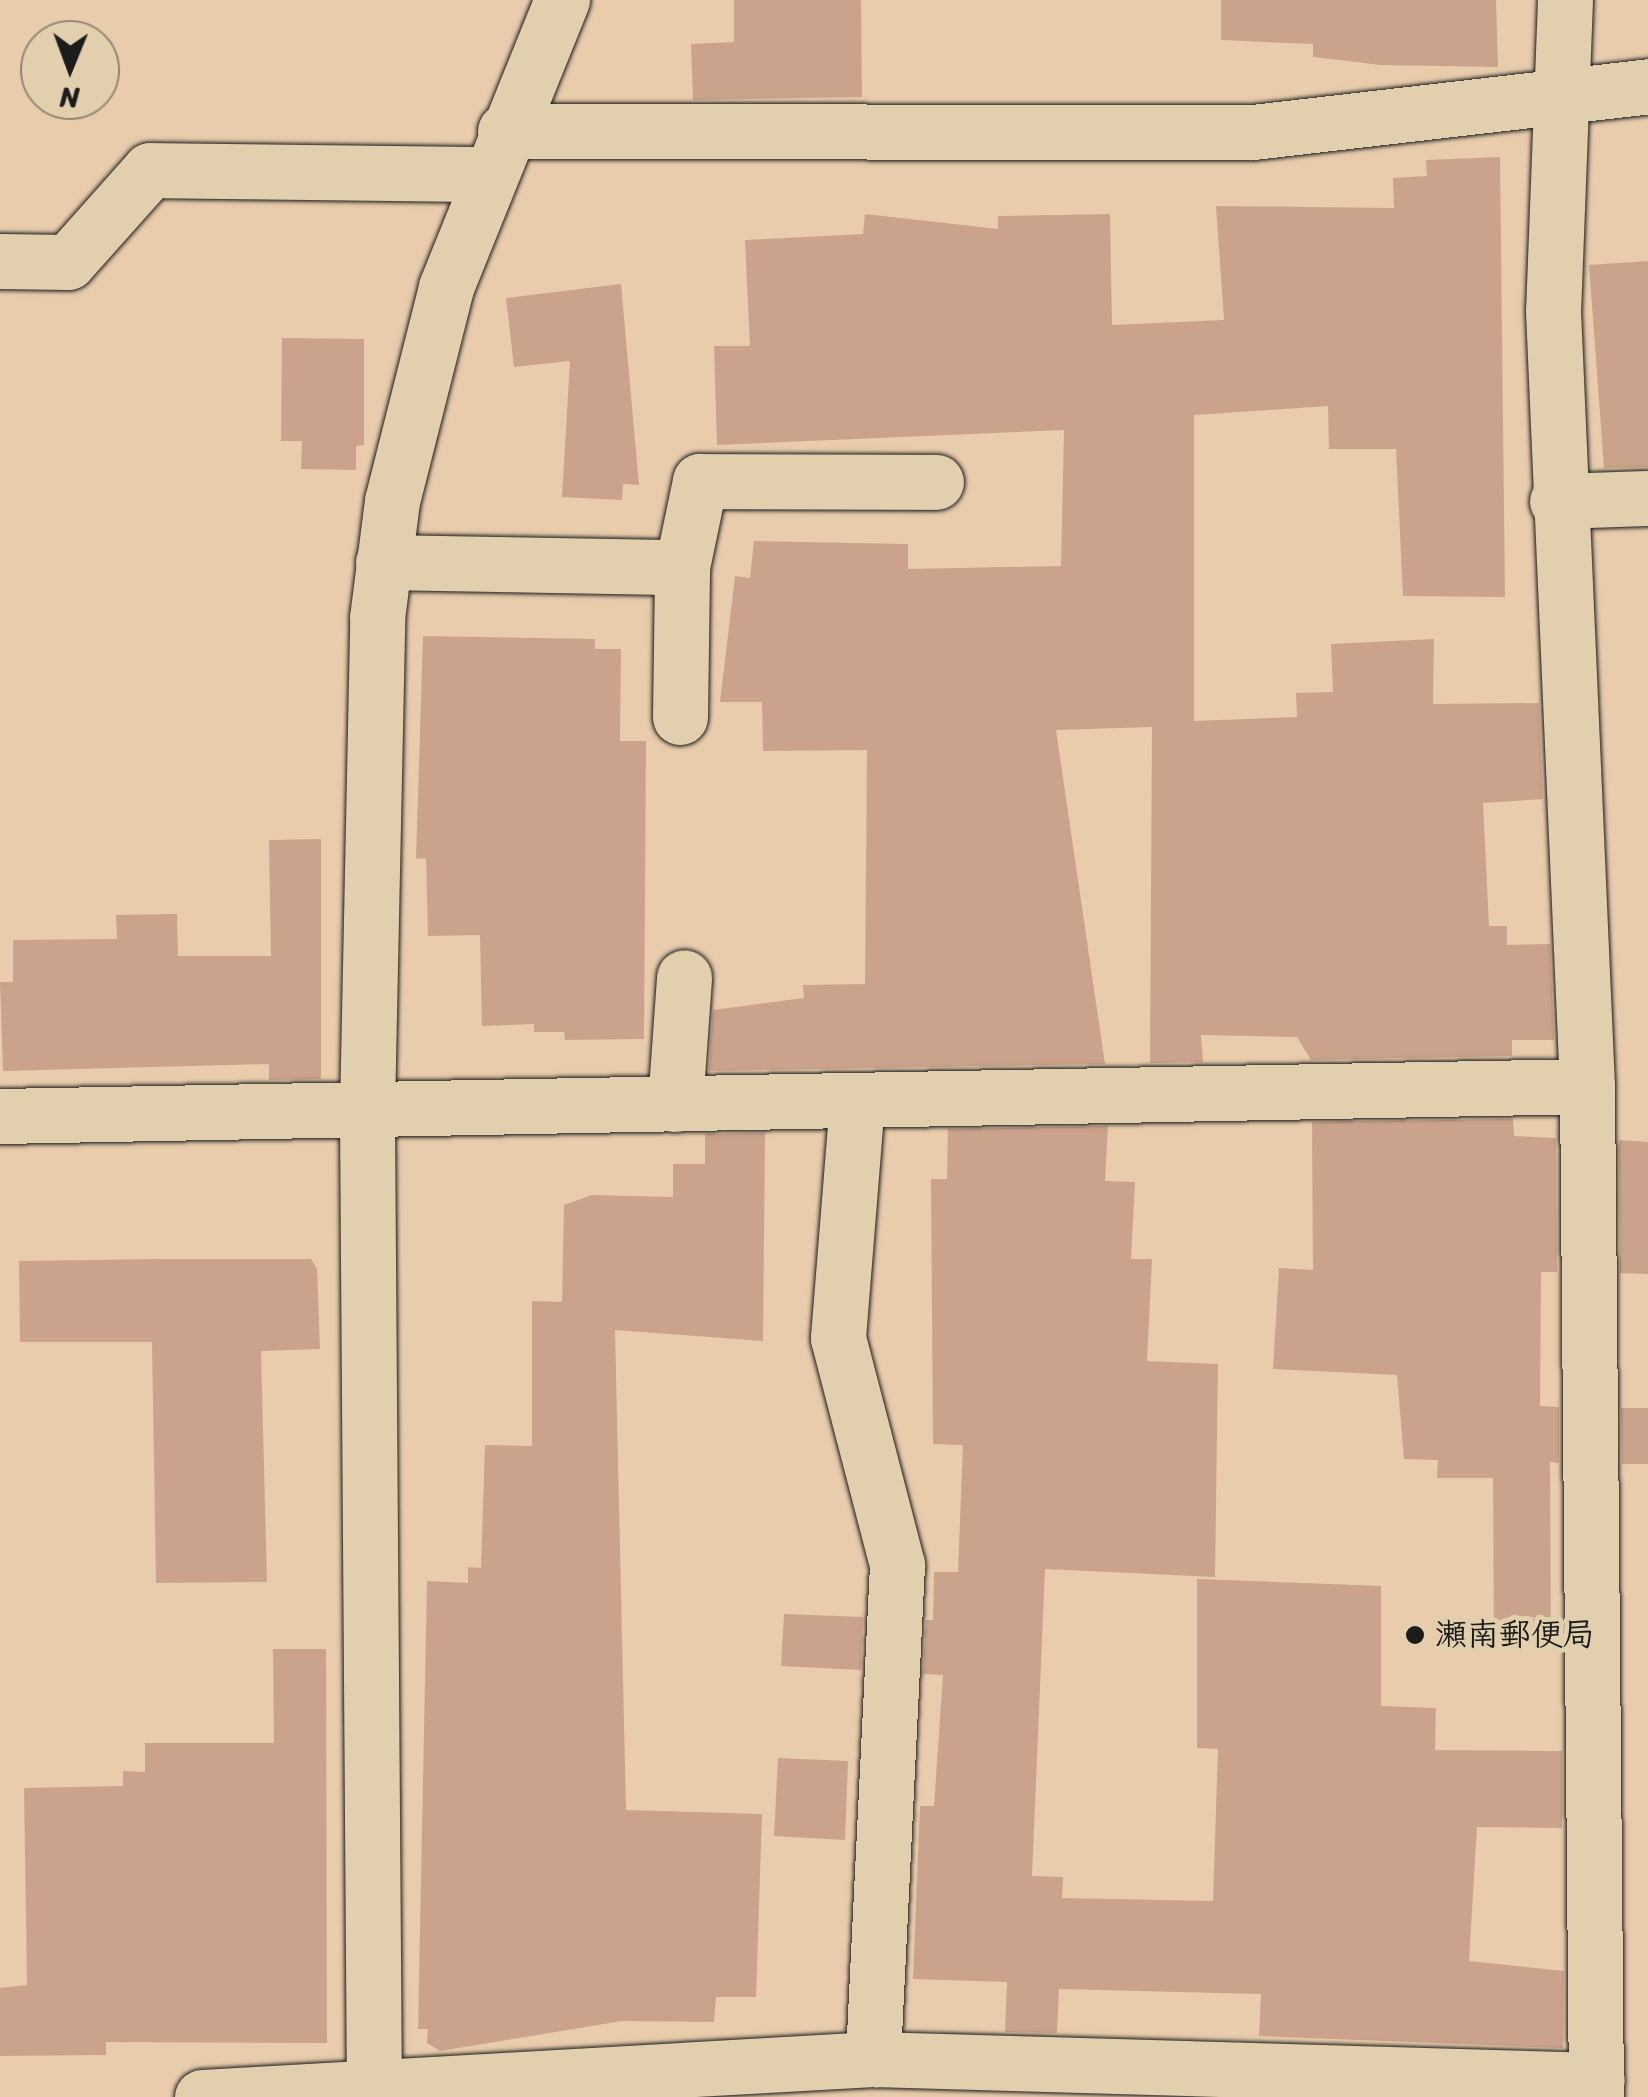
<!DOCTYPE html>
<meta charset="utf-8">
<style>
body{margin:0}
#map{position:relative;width:1648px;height:2097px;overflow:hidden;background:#e8ccac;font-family:Sriracha,"Klee One",sans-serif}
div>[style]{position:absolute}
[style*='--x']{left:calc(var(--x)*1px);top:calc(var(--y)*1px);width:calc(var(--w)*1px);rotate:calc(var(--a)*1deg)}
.building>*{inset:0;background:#cba38c}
.roads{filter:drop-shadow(0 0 2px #1c1c1c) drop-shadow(0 0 2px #1c1c1c)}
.minor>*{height:55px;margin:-27.5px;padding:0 27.5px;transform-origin:27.5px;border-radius:27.5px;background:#e1cfad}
.dots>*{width:28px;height:28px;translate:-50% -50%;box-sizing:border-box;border:5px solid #e1cfad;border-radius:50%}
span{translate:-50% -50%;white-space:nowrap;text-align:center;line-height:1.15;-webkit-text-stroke:10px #e1cfad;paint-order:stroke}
.poi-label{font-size:32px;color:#1c1c1c;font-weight:700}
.left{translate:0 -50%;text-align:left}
.north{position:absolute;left:20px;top:20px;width:100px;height:100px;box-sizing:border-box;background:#e1cfad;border:2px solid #928773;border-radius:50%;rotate:181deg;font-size:28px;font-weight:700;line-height:40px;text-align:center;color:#1c1c1c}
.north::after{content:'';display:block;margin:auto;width:35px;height:45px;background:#1c1c1c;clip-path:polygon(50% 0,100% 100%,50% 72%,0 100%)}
</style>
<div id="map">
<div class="building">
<div style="clip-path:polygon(734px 0,861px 0,862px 97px,693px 100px,691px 44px,734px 42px)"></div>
<div style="clip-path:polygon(1221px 0,1496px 0,1498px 67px,1381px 65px,1313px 57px,1313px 44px,1221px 40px)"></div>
<div style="clip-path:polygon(1500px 157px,1505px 597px,1403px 596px,1396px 449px,1329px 449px,1328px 406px,1194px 415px,1194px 721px,1297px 717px,1296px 693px,1333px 692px,1331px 644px,1434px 639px,1433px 704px,1539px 703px,1543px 799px,1483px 803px,1489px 926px,1507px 926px,1507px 945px,1550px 944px,1554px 1040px,1512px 1040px,1512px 1056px,1311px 1060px,1297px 1037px,1201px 1035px,1203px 1062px,1150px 1063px,1152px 727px,1056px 730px,1105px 1064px,709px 1071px,713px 1010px,804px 998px,803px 985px,865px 984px,867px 750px,763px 751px,762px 702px,720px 702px,735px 576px,750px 578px,754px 541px,908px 544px,908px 569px,1061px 566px,1064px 430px,717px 445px,714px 346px,750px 346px,745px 240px,863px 234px,865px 214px,998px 229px,998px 216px,1110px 214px,1112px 325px,1224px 320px,1216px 206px,1394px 208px,1393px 178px,1427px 176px,1426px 160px)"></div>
<div style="clip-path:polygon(1648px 261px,1648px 467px,1604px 468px,1589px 265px)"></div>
<div style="clip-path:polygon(621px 284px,639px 485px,623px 484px,622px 500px,562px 497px,570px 361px,514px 367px,506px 298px)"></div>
<div style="clip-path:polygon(282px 338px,364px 339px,364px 445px,356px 446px,356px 470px,301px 469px,302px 441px,281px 441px)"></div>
<div style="clip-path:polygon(423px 636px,595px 639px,595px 649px,621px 649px,620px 741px,646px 741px,644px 1039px,565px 1040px,564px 1032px,534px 1032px,534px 1024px,482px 1026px,480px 935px,428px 936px,426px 858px,416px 859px)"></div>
<div style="clip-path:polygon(321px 839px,321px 1079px,269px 1080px,269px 1064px,3px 1071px,0 982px,13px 982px,13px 940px,117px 939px,116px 915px,177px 914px,178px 956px,271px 956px,269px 840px)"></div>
<div style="clip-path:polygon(1513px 1119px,1514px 1136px,1556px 1138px,1557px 1272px,1541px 1272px,1540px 1406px,1559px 1407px,1559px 1463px,1550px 1462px,1551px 1643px,1494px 1644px,1493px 1478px,1437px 1478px,1438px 1460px,1404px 1459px,1397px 1375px,1273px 1369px,1279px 1268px,1313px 1270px,1312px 1122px)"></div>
<div style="clip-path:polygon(1108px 1126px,1105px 1181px,1135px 1182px,1131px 1259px,1152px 1259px,1147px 1361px,1218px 1364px,1215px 1577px,1045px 1569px,1032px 1876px,1063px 1877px,1062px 1898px,1213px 1901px,1218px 1749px,1197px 1748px,1197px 1579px,1381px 1586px,1381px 1706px,1436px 1708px,1435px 1750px,1562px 1751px,1562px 1828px,1477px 1827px,1469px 1961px,1564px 1971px,1563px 2048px,1259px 2036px,1261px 1994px,1059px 1989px,1057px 2033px,1005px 2032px,1007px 1982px,913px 1979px,920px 1806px,934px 1806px,943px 1675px,923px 1674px,926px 1620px,933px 1620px,934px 1572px,958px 1572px,963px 1445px,933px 1444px,931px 1179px,947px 1179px,948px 1129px)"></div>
<div style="clip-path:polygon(765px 1133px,763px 1341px,615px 1330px,626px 1810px,762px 1814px,756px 1997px,716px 1997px,714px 2022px,622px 2021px,440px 2051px,427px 2043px,428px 2029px,418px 2029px,427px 1581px,468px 1583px,468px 1567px,481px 1568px,485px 1445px,532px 1446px,532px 1301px,562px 1302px,564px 1205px,592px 1195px,673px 1197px,673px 1164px,705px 1164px,705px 1134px)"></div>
<div style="clip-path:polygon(1619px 1140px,1648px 1142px,1648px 1274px,1620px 1273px)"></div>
<div style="clip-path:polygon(161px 1259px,311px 1259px,317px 1269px,320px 1349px,261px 1351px,267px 1582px,156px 1583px,152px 1342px,20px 1342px,19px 1261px)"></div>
<div style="clip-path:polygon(1621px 1408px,1648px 1408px,1648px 1464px,1622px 1464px)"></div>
<div style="clip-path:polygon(784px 1614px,863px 1617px,861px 1670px,781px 1666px)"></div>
<div style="clip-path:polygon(273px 1649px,326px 1649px,327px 2043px,106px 2042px,106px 2055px,0 2056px,0 1988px,27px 1985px,24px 1788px,123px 1786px,123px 1771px,145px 1772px,145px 1743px,274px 1743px)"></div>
<div style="clip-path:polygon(778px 1758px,848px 1761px,845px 1840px,774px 1836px)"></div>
</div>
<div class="roads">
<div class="minor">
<div style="--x:1565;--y:0;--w:311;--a:92.2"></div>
<div style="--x:1553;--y:311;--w:776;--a:87.49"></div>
<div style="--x:1587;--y:1086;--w:1011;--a:89.49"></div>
<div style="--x:505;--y:131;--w:748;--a:0.08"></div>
<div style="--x:1253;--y:132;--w:398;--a:-6.6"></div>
<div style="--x:0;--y:261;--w:68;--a:0.8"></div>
<div style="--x:68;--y:262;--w:123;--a:-48.3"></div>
<div style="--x:150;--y:170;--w:337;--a:0.7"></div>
<div style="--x:1557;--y:501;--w:91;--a:-1.9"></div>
<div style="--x:383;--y:562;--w:299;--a:1"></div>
<div style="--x:680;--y:717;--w:150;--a:-89.2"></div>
<div style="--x:682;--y:567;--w:88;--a:-78.2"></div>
<div style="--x:700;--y:481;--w:236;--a:0.2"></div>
<div style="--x:857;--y:1101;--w:238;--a:94.6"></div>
<div style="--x:838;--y:1338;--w:235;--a:75.4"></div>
<div style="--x:897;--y:1565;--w:495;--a:92.8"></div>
<div style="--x:675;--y:1104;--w:127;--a:-85.9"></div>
<div style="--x:0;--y:1116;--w:1587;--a:-1.08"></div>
<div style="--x:202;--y:2097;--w:672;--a:-3.24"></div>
<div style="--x:873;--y:2059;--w:724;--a:1.66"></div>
<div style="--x:374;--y:2097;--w:987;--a:-90.41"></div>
<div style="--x:367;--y:1110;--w:492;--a:-88.8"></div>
<div style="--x:377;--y:618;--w:118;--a:-82.7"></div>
<div style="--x:392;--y:501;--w:221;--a:-75.8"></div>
<div style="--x:446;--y:287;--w:310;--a:-68"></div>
</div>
</div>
<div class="dots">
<div style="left:1415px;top:1635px;background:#1c1c1c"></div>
</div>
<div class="poi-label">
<span class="left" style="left:1435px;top:1635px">瀬南郵便局</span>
</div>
<div class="north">N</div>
</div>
